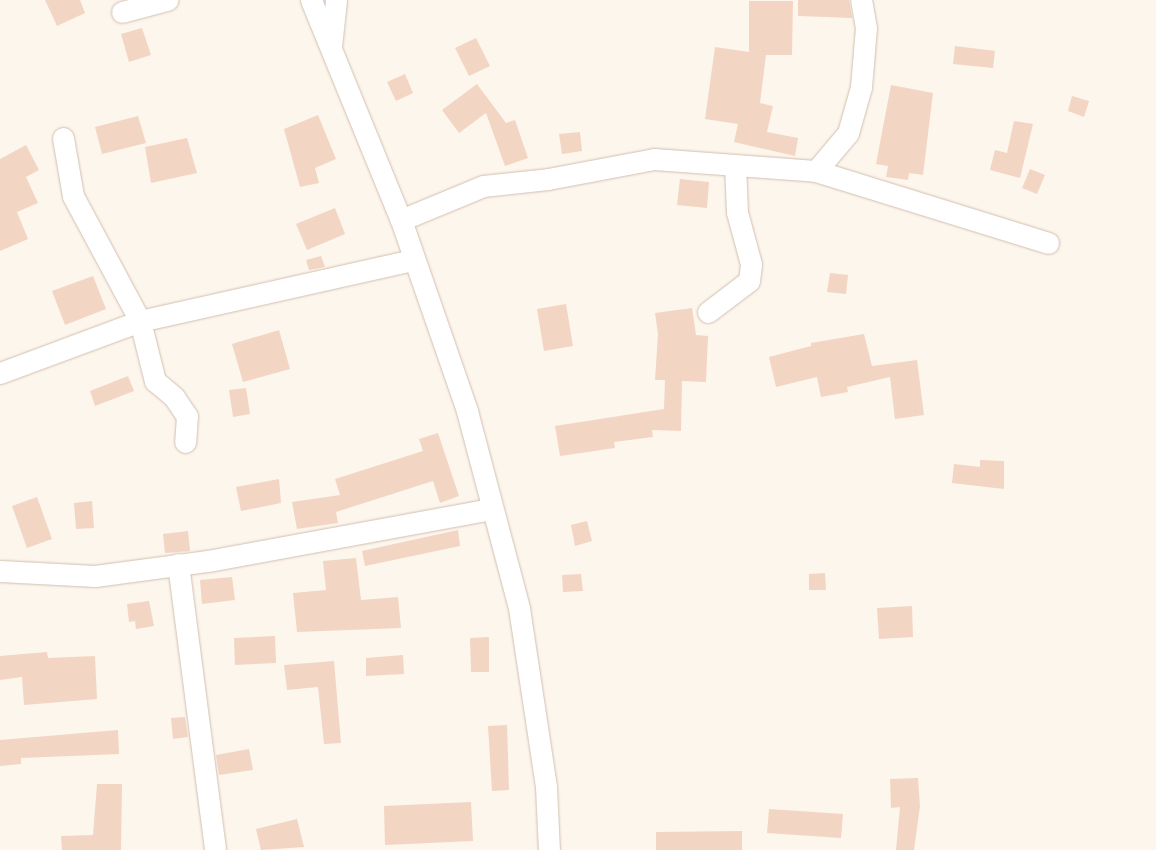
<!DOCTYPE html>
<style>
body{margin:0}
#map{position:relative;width:1156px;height:850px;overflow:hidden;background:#fdf6ec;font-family:"IBM Plex Sans",sans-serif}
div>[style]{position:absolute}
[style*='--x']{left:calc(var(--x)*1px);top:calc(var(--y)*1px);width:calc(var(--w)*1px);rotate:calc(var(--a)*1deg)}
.building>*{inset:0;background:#f3d5c3}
.roads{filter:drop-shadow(0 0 1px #d1beb0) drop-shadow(0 0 1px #d1beb0)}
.minor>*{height:21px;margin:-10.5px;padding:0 10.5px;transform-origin:10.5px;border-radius:10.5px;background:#fff}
span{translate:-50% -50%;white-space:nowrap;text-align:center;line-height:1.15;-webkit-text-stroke:4px #fffaf3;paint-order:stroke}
</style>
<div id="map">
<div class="building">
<div style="clip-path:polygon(45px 0,80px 0,85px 13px,57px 26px)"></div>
<div style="clip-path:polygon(798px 0,849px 0,852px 18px,798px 16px)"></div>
<div style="clip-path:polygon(749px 1px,793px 1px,792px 55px,766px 55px,760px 103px,773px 106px,767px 132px,798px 138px,795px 156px,734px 142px,738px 124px,705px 119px,715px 47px,749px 52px)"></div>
<div style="clip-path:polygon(142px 28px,151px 55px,129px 62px,121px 34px)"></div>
<div style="clip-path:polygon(476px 38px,490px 66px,469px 76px,455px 48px)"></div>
<div style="clip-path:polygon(955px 46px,995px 51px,993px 68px,953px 64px)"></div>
<div style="clip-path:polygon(405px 74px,413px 93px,396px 101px,387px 82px)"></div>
<div style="clip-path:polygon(477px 84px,506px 123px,515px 120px,528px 158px,505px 166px,486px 113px,459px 133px,442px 110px)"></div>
<div style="clip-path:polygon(891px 85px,933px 93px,923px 175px,909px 173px,908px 180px,886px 177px,888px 166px,876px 164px)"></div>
<div style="clip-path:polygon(1072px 96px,1089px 101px,1084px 117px,1068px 111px)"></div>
<div style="clip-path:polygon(318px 115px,336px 159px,315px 168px,319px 183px,300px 187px,284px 129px)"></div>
<div style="clip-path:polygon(138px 116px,146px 143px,102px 154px,95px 127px)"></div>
<div style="clip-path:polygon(1014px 121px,1033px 124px,1020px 178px,990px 170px,995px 150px,1007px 153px)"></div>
<div style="clip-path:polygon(580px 132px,582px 151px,562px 154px,559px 134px)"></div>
<div style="clip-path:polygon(187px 138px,197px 173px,151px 183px,145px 147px)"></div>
<div style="clip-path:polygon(26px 145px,39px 170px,26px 177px,38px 203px,17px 212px,28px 239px,0 251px,0 159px)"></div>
<div style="clip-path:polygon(1030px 169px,1045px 175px,1037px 194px,1022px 188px)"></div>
<div style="clip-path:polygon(680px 179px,709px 182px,707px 208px,677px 205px)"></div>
<div style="clip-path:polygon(335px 208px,345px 234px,307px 250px,296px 224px)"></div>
<div style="clip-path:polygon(321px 256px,325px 267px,309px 270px,306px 260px)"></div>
<div style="clip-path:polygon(830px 273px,848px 275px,846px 294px,827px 292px)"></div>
<div style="clip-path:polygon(93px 276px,106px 309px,65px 325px,52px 291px)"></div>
<div style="clip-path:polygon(566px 304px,573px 346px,544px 351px,537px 309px)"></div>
<div style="clip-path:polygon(692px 308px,696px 335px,708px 336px,706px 382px,682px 381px,681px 431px,652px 430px,653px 437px,614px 442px,615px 448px,560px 456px,555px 426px,664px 409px,665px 380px,655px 380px,658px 334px,655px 313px)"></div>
<div style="clip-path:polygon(279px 330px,290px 369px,243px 382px,232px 344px)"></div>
<div style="clip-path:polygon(864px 334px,872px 366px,917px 360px,924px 415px,895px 419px,890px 377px,847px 387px,848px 392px,821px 397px,817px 377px,776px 387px,769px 357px,811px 346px,811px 343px)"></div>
<div style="clip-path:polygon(128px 376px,134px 391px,95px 406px,90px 391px)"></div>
<div style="clip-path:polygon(246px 388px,250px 414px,233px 417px,229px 390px)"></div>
<div style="clip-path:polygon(438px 433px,459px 496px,440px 503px,433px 481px,336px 512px,338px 523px,297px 529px,292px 502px,340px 495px,335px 479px,423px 451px,419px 439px)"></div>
<div style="clip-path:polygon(980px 460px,1004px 461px,1004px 489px,952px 483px,954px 464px,980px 467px)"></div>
<div style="clip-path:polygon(279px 479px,281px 503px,241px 511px,236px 487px)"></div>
<div style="clip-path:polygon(37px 497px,52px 539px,27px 548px,12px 506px)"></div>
<div style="clip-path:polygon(92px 501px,94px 528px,76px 529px,74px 503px)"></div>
<div style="clip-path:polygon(587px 521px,592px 541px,575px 546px,571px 525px)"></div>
<div style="clip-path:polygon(458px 530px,460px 546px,365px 566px,362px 551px)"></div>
<div style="clip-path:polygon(188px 531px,190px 551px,165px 553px,163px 534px)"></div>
<div style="clip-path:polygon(356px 558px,361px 600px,398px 597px,401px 628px,297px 632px,293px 593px,326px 590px,323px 561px)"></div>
<div style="clip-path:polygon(825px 573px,826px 590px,809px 590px,809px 574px)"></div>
<div style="clip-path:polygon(581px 574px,583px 591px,563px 592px,562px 575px)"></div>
<div style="clip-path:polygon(232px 577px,235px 600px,202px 604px,200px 580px)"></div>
<div style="clip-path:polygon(149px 601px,154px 626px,136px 629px,135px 621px,129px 622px,127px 604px)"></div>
<div style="clip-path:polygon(912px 606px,913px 637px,879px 639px,877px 608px)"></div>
<div style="clip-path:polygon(275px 636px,276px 663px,235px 665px,234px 638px)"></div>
<div style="clip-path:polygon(489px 637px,489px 672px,471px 672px,470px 638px)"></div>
<div style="clip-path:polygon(47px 652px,48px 658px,95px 656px,97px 699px,24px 705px,22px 677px,0 680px,0 656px)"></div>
<div style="clip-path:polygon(403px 655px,404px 674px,366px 676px,366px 658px)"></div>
<div style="clip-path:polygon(334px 661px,341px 743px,324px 744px,318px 687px,287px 690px,284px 665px)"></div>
<div style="clip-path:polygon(185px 717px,188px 737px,173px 739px,171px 718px)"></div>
<div style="clip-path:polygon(507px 725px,509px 790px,492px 791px,488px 726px)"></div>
<div style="clip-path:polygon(118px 730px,119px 754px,21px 758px,21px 764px,0 766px,0 740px)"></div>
<div style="clip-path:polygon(249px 749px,253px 770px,219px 775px,216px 755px)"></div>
<div style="clip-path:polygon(918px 778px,920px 806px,914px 850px,896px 850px,900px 807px,891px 808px,890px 779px)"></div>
<div style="clip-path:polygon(97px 784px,122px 784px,121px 850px,62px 850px,61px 836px,93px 835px)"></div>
<div style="clip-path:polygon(471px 802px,473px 841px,385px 845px,384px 806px)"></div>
<div style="clip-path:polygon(769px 809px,843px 814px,841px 838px,767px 833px)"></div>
<div style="clip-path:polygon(297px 819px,304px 847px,261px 850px,256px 829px)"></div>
<div style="clip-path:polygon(742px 831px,742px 850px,656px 850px,656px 832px)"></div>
</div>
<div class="roads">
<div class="minor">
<div style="--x:311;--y:0;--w:238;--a:67.8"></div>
<div style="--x:401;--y:220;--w:202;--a:70.9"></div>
<div style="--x:467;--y:411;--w:204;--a:75.2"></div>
<div style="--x:519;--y:608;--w:181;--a:81.4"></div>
<div style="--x:546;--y:787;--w:63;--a:87.3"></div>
<div style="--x:122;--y:12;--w:47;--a:-14.9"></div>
<div style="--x:331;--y:47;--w:47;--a:-83.9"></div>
<div style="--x:63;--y:138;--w:59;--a:80.2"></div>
<div style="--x:73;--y:196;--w:142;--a:61.8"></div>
<div style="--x:140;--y:321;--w:62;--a:76"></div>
<div style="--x:155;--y:381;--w:25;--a:40"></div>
<div style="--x:174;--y:397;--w:23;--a:56"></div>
<div style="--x:187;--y:416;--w:26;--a:94"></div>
<div style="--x:816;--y:171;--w:50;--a:-49.9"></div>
<div style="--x:848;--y:133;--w:48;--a:-74.2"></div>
<div style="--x:861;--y:87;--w:59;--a:-85.2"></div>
<div style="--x:866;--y:28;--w:28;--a:-100"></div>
<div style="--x:401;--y:220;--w:89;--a:-22.5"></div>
<div style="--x:483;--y:186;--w:65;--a:-6.1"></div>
<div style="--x:548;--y:179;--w:108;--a:-10.7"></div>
<div style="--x:654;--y:159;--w:162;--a:4.2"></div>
<div style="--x:816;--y:171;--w:243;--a:17.2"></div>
<div style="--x:708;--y:312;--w:51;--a:-37.1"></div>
<div style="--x:749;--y:281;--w:17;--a:-83"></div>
<div style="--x:751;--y:264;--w:54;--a:-105.1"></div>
<div style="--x:737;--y:212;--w:47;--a:-92.4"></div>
<div style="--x:0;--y:373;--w:149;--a:-20.4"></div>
<div style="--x:140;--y:321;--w:279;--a:-12.6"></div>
<div style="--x:178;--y:564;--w:288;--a:82.6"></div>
<div style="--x:0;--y:571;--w:95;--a:3"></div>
<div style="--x:95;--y:576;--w:114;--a:-7.6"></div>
<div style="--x:208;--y:561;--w:289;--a:-10.4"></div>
</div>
</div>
</div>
